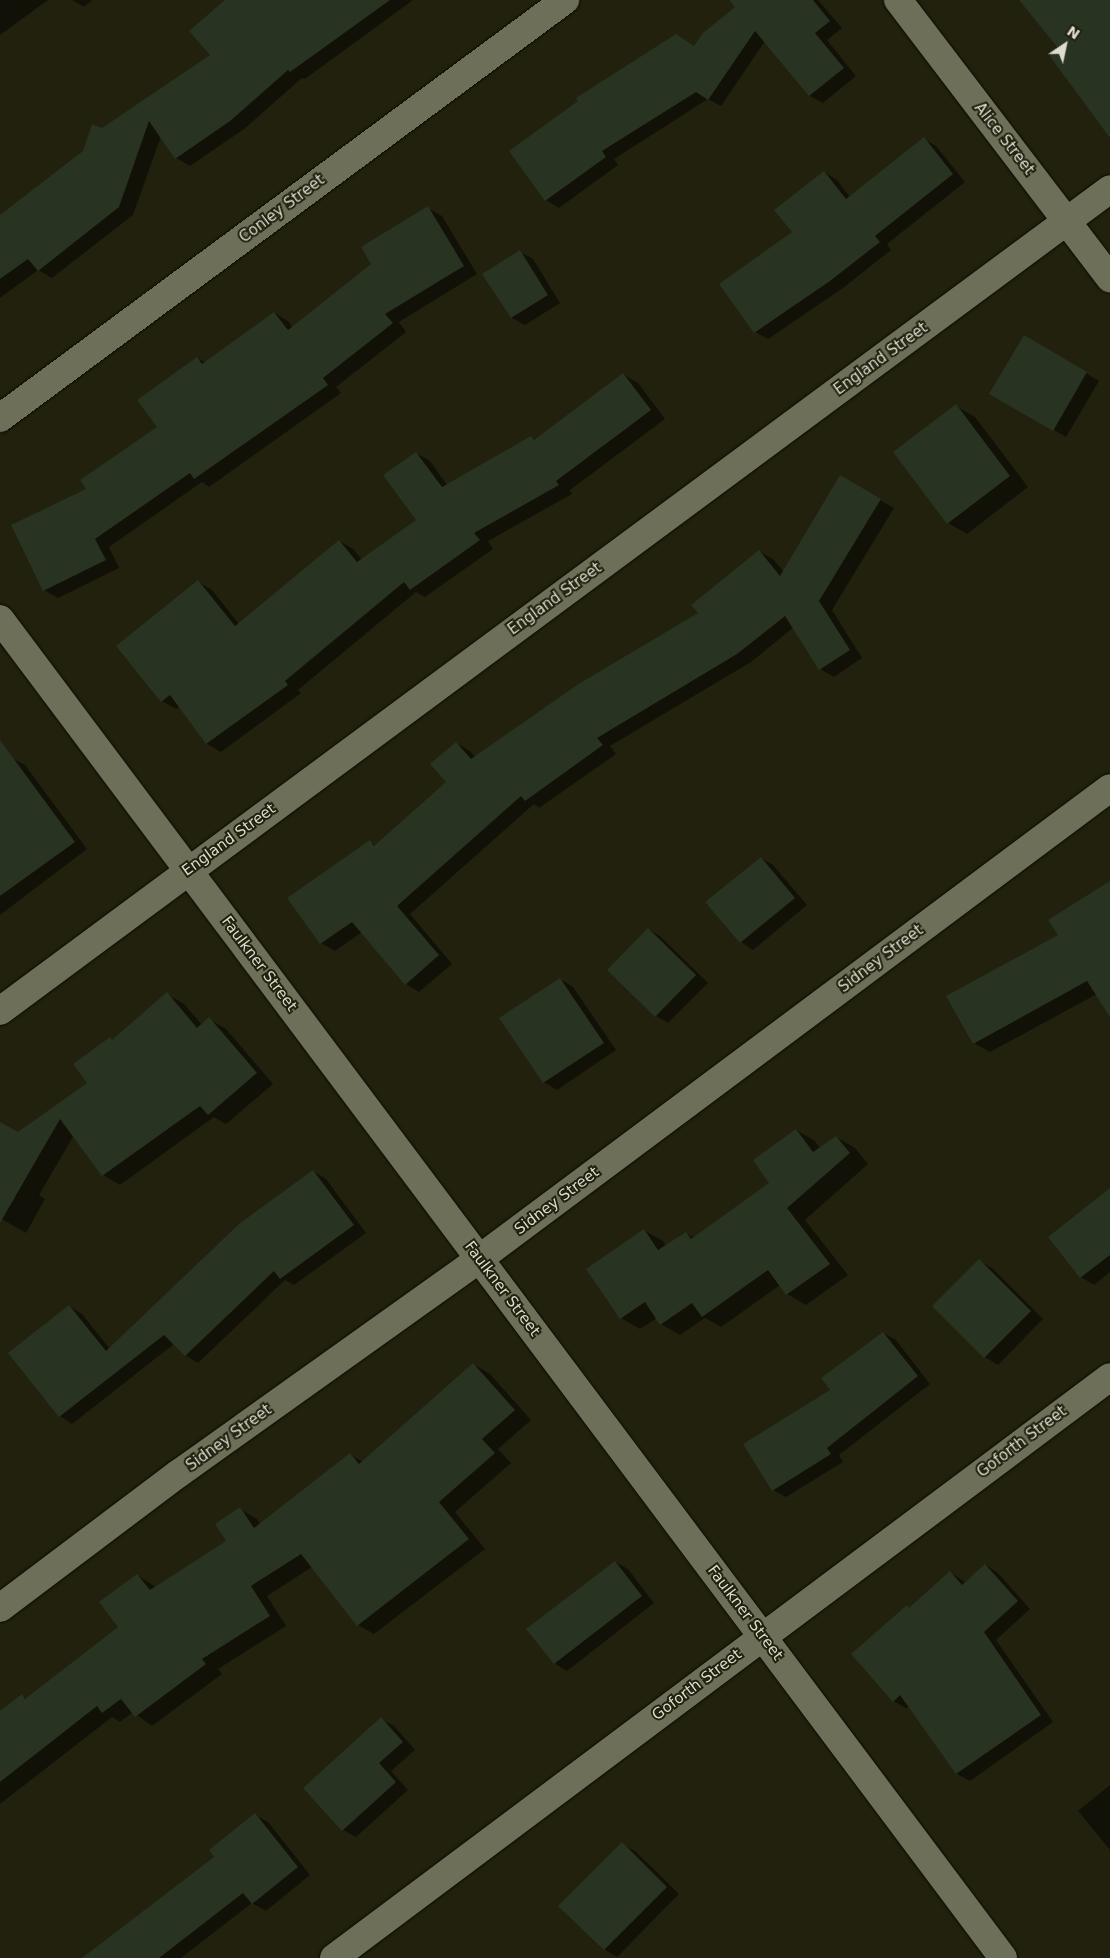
<!DOCTYPE html>
<style>
body{margin:0}
#map{position:relative;width:1110px;height:1958px;overflow:hidden;background:#21210e;font-family:"DejaVu Sans",sans-serif}
div>[style]{position:absolute}
[style*='--x']{left:calc(var(--x)*1px);top:calc(var(--y)*1px);width:calc(var(--w)*1px);rotate:calc(var(--a)*1deg)}
.shadow>*{inset:0;background:#0007}
.building>*{inset:0;background:#283322}
.roads{filter:drop-shadow(0 0 1px #0b0a00) drop-shadow(0 0 1px #0b0a00)}
.minor>*{height:28px;margin:-14px;padding:0 14px;transform-origin:14px;border-radius:14px;background:#6e6f59}
span{translate:-50% -50%;white-space:nowrap;text-align:center;line-height:1.15;-webkit-text-stroke:4px #21210e;paint-order:stroke}
.street-label{font-size:15px;color:#dcdcd0}
.north{position:absolute;left:1040px;top:20px;width:50px;height:50px;-webkit-text-stroke:4px #21210e;paint-order:stroke;rotate:34deg;font-size:14px;font-weight:700;line-height:20px;text-align:center;color:#dcdcd0}
.north::after{content:'';display:block;margin:auto;width:18px;height:22px;background:#dcdcd0;clip-path:polygon(50% 0,100% 100%,50% 72%,0 100%)}
</style>
<div id="map">
<div class="shadow">
<div style="clip-path:polygon(0 0,48px 0,0 35px)"></div>
<div style="clip-path:polygon(72px 0,92px 0,84px 7px)"></div>
<div style="clip-path:polygon(226px 0,413px 0,305px 79px,302px 78px,244px 129px,190px 166px,176px 158px,161px 136px,133px 215px,52px 278px,38px 270px,0 298px,0 217px,84px 151px,102px 129px,212px 55px)"></div>
<div style="clip-path:polygon(745px 0,818px 0,842px 28px,827px 40px,856px 76px,823px 103px,810px 96px,765px 41px,721px 106px,708px 99px,614px 159px,618px 165px,559px 208px,546px 200px,510px 152px,695px 47px)"></div>
<div style="clip-path:polygon(924px 139px,936px 146px,965px 182px,887px 244px,891px 250px,843px 288px,768px 339px,755px 332px,793px 232px,824px 172px,837px 180px,850px 197px)"></div>
<div style="clip-path:polygon(428px 208px,442px 216px,477px 274px,399px 322px,406px 332px,336px 387px,341px 393px,209px 487px,202px 482px,109px 547px,119px 568px,58px 598px,44px 590px,88px 490px,158px 427px,197px 358px,206px 363px,275px 313px,289px 322px,293px 328px,373px 265px)"></div>
<div style="clip-path:polygon(520px 252px,533px 259px,560px 303px,525px 325px,512px 318px,484px 274px)"></div>
<div style="clip-path:polygon(1025px 337px,1099px 381px,1066px 437px,991px 393px)"></div>
<div style="clip-path:polygon(624px 375px,638px 383px,665px 419px,570px 490px,572px 494px,488px 541px,493px 549px,425px 597px,416px 592px,298px 690px,301px 693px,221px 752px,207px 744px,180px 706px,176px 709px,162px 701px,198px 582px,212px 590px,239px 624px,339px 541px,353px 549px,362px 560px,417px 520px,416px 453px,430px 461px,447px 485px,531px 438px,536px 440px)"></div>
<div style="clip-path:polygon(956px 406px,975px 417px,1028px 487px,967px 534px,948px 523px)"></div>
<div style="clip-path:polygon(841px 477px,894px 508px,832px 610px,862px 658px,834px 677px,820px 669px,794px 627px,751px 662px,610px 746px,616px 754px,539px 808px,534px 804px,410px 914px,452px 964px,419px 992px,406px 984px,362px 932px,335px 951px,321px 943px,370px 842px,376px 846px,448px 782px,456px 743px,470px 751px,476px 758px,700px 613px,760px 552px,773px 559px,784px 572px)"></div>
<div style="clip-path:polygon(12px 758px,25px 765px,87px 849px,0 915px,0 766px)"></div>
<div style="clip-path:polygon(761px 858px,773px 865px,807px 905px,753px 950px,741px 942px)"></div>
<div style="clip-path:polygon(1110px 882px,1110px 1004px,1097px 994px,990px 1052px,974px 1043px,1060px 936px)"></div>
<div style="clip-path:polygon(648px 929px,661px 937px,708px 983px,668px 1023px,656px 1016px)"></div>
<div style="clip-path:polygon(560px 979px,573px 987px,616px 1050px,557px 1090px,544px 1082px)"></div>
<div style="clip-path:polygon(167px 994px,184px 1004px,202px 1025px,209px 1019px,226px 1029px,273px 1084px,226px 1124px,214px 1117px,120px 1185px,103px 1175px,74px 1135px,39px 1195px,45px 1199px,26px 1233px,0 1218px,0 1123px,18px 1134px,89px 1083px,110px 1039px,113px 1040px)"></div>
<div style="clip-path:polygon(796px 1130px,815px 1141px,820px 1149px,836px 1137px,855px 1148px,868px 1164px,805px 1220px,848px 1275px,806px 1305px,787px 1294px,780px 1285px,721px 1327px,705px 1318px,680px 1335px,661px 1324px,657px 1318px,640px 1329px,621px 1318px,587px 1269px,644px 1230px,663px 1241px,666px 1246px,686px 1233px,694px 1238px,771px 1184px)"></div>
<div style="clip-path:polygon(313px 1171px,326px 1179px,366px 1233px,294px 1285px,285px 1280px,198px 1363px,185px 1355px,174px 1344px,72px 1424px,60px 1416px,69px 1306px,82px 1314px,110px 1349px)"></div>
<div style="clip-path:polygon(1110px 1190px,1110px 1272px,1094px 1285px,1081px 1277px,1050px 1238px)"></div>
<div style="clip-path:polygon(979px 1261px,992px 1268px,1043px 1319px,998px 1365px,985px 1357px,934px 1306px)"></div>
<div style="clip-path:polygon(883px 1333px,896px 1340px,930px 1384px,839px 1455px,843px 1462px,786px 1497px,773px 1490px,832px 1390px)"></div>
<div style="clip-path:polygon(473px 1364px,490px 1374px,531px 1420px,498px 1449px,511px 1463px,455px 1512px,485px 1549px,374px 1634px,358px 1625px,312px 1567px,267px 1596px,286px 1626px,218px 1669px,222px 1674px,152px 1726px,133px 1712px,120px 1722px,112px 1717px,0 1804px,0 1713px,22px 1696px,27px 1699px,120px 1627px,137px 1575px,156px 1587px,228px 1541px,240px 1509px,257px 1519px,261px 1525px,351px 1455px,363px 1462px)"></div>
<div style="clip-path:polygon(615px 1562px,628px 1569px,654px 1603px,567px 1671px,554px 1663px)"></div>
<div style="clip-path:polygon(986px 1565px,998px 1573px,1030px 1609px,996px 1640px,1053px 1722px,970px 1781px,957px 1774px,909px 1706px,906px 1708px,893px 1701px,910px 1609px,950px 1572px,966px 1583px)"></div>
<div style="clip-path:polygon(381px 1719px,394px 1726px,415px 1750px,391px 1771px,408px 1790px,356px 1837px,343px 1830px)"></div>
<div style="clip-path:polygon(1110px 1785px,1110px 1850px,1078px 1811px)"></div>
<div style="clip-path:polygon(255px 1815px,268px 1822px,310px 1875px,266px 1911px,252px 1903px,181px 1958px,84px 1958px,216px 1857px)"></div>
<div style="clip-path:polygon(622px 1844px,635px 1851px,679px 1894px,617px 1957px,604px 1949px)"></div>
</div>
<div class="building">
<div style="clip-path:polygon(225px 0,390px 0,290px 72px,288px 70px,230px 121px,175px 159px,149px 121px,119px 207px,38px 271px,28px 259px,0 279px,0 215px,83px 151px,92px 124px,102px 128px,210px 55px,189px 31px)"></div>
<div style="clip-path:polygon(729px 0,813px 0,830px 21px,815px 33px,844px 68px,809px 96px,755px 31px,708px 100px,696px 92px,602px 151px,606px 157px,545px 201px,509px 151px,578px 101px,576px 98px,676px 34px,694px 46px,703px 33px,735px 7px)"></div>
<div style="clip-path:polygon(1019px 0,1110px 0,1110px 138px,1049px 55px,1058px 48px)"></div>
<div style="clip-path:polygon(924px 137px,953px 174px,875px 236px,880px 242px,830px 281px,754px 333px,719px 284px,792px 232px,774px 210px,824px 171px,846px 199px)"></div>
<div style="clip-path:polygon(428px 206px,464px 266px,385px 314px,393px 323px,323px 378px,328px 385px,194px 479px,190px 473px,95px 539px,106px 560px,43px 591px,11px 525px,86px 489px,80px 480px,157px 427px,137px 400px,197px 357px,202px 364px,274px 312px,288px 330px,371px 264px,361px 247px)"></div>
<div style="clip-path:polygon(520px 250px,548px 295px,511px 318px,482px 274px)"></div>
<div style="clip-path:polygon(1024px 335px,1087px 372px,1053px 431px,989px 394px)"></div>
<div style="clip-path:polygon(623px 373px,651px 410px,556px 481px,559px 485px,474px 533px,480px 540px,410px 590px,404px 582px,285px 681px,288px 685px,206px 744px,170px 695px,161px 702px,116px 646px,198px 580px,235px 626px,339px 540px,357px 562px,416px 520px,383px 475px,416px 452px,442px 487px,531px 436px,534px 440px)"></div>
<div style="clip-path:polygon(956px 404px,1010px 476px,947px 524px,893px 452px)"></div>
<div style="clip-path:polygon(840px 475px,881px 499px,819px 601px,850px 650px,819px 670px,785px 616px,737px 654px,597px 738px,603px 745px,525px 801px,521px 796px,397px 906px,439px 955px,405px 985px,352px 922px,320px 944px,287px 898px,370px 840px,374px 846px,446px 782px,430px 764px,456px 742px,471px 759px,577px 685px,698px 613px,691px 605px,759px 550px,780px 576px)"></div>
<div style="clip-path:polygon(0 740px,75px 842px,0 896px)"></div>
<div style="clip-path:polygon(761px 857px,795px 898px,740px 943px,705px 902px)"></div>
<div style="clip-path:polygon(1110px 881px,1110px 1017px,1087px 981px,973px 1044px,946px 996px,1058px 935px,1048px 920px)"></div>
<div style="clip-path:polygon(648px 928px,696px 975px,655px 1017px,607px 970px)"></div>
<div style="clip-path:polygon(560px 978px,604px 1043px,543px 1083px,499px 1018px)"></div>
<div style="clip-path:polygon(167px 992px,197px 1028px,209px 1017px,257px 1073px,208px 1115px,200px 1106px,102px 1176px,60px 1119px,0 1223px,0 1122px,18px 1132px,87px 1083px,73px 1064px,110px 1037px,112px 1040px)"></div>
<div style="clip-path:polygon(796px 1129px,813px 1152px,836px 1136px,850px 1153px,787px 1208px,830px 1264px,786px 1295px,768px 1270px,702px 1317px,692px 1303px,660px 1325px,645px 1302px,620px 1319px,586px 1269px,644px 1229px,658px 1250px,686px 1232px,691px 1239px,769px 1183px,753px 1160px)"></div>
<div style="clip-path:polygon(313px 1170px,354px 1225px,280px 1279px,274px 1271px,185px 1356px,164px 1335px,59px 1417px,8px 1353px,69px 1305px,106px 1351px,239px 1224px)"></div>
<div style="clip-path:polygon(1110px 1188px,1110px 1255px,1080px 1278px,1048px 1237px)"></div>
<div style="clip-path:polygon(979px 1259px,1031px 1311px,984px 1358px,932px 1306px)"></div>
<div style="clip-path:polygon(883px 1332px,918px 1376px,827px 1448px,831px 1454px,772px 1491px,743px 1444px,830px 1390px,821px 1378px)"></div>
<div style="clip-path:polygon(473px 1363px,515px 1410px,482px 1439px,495px 1453px,439px 1502px,469px 1539px,357px 1626px,301px 1554px,251px 1586px,270px 1616px,202px 1659px,206px 1664px,135px 1717px,121px 1699px,102px 1713px,97px 1706px,0 1782px,0 1711px,22px 1694px,25px 1699px,118px 1627px,99px 1602px,137px 1574px,150px 1590px,226px 1541px,215px 1524px,240px 1507px,254px 1528px,350px 1453px,359px 1464px)"></div>
<div style="clip-path:polygon(615px 1561px,642px 1596px,554px 1664px,526px 1629px)"></div>
<div style="clip-path:polygon(985px 1564px,1018px 1601px,984px 1632px,1041px 1715px,956px 1774px,900px 1695px,893px 1702px,851px 1654px,907px 1605px,909px 1608px,950px 1571px,962px 1585px)"></div>
<div style="clip-path:polygon(381px 1717px,403px 1742px,379px 1763px,396px 1782px,342px 1831px,303px 1788px)"></div>
<div style="clip-path:polygon(255px 1813px,298px 1867px,252px 1904px,243px 1893px,159px 1958px,82px 1958px,214px 1857px,209px 1850px)"></div>
<div style="clip-path:polygon(622px 1842px,667px 1887px,604px 1950px,558px 1906px)"></div>
</div>
<div class="roads">
<div class="minor">
<div style="--x:898;--y:0;--w:350;--a:52.7"></div>
<div style="--x:0;--y:418;--w:703;--a:-36.49"></div>
<div style="--x:0;--y:619;--w:1673;--a:53.16"></div>
<div style="--x:0;--y:1011;--w:1381;--a:-36.52"></div>
<div style="--x:0;--y:1608;--w:223;--a:-37"></div>
<div style="--x:178;--y:1474;--w:370;--a:-35.5"></div>
<div style="--x:479;--y:1259;--w:787;--a:-36.74"></div>
<div style="--x:334;--y:1958;--w:969;--a:-36.82"></div>
</div>
</div>
<div class="street-label">
<span style="left:1004px;top:139px;rotate:52deg">Alice Street</span>
<span style="left:282px;top:209px;rotate:-37deg">Conley Street</span>
<span style="left:881px;top:359px;rotate:-36deg">England Street</span>
<span style="left:555px;top:599px;rotate:-36deg">England Street</span>
<span style="left:229px;top:840px;rotate:-36deg">England Street</span>
<span style="left:881px;top:959px;rotate:-37deg">Sidney Street</span>
<span style="left:259px;top:964px;rotate:53deg">Faulkner Street</span>
<span style="left:557px;top:1201px;rotate:-37deg">Sidney Street</span>
<span style="left:502px;top:1289px;rotate:53deg">Faulkner Street</span>
<span style="left:229px;top:1438px;rotate:-36deg">Sidney Street</span>
<span style="left:1022px;top:1442px;rotate:-37deg">Goforth Street</span>
<span style="left:745px;top:1613px;rotate:53deg">Faulkner Street</span>
<span style="left:697px;top:1685px;rotate:-37deg">Goforth Street</span>
</div>
<div class="north">N</div>
</div>
